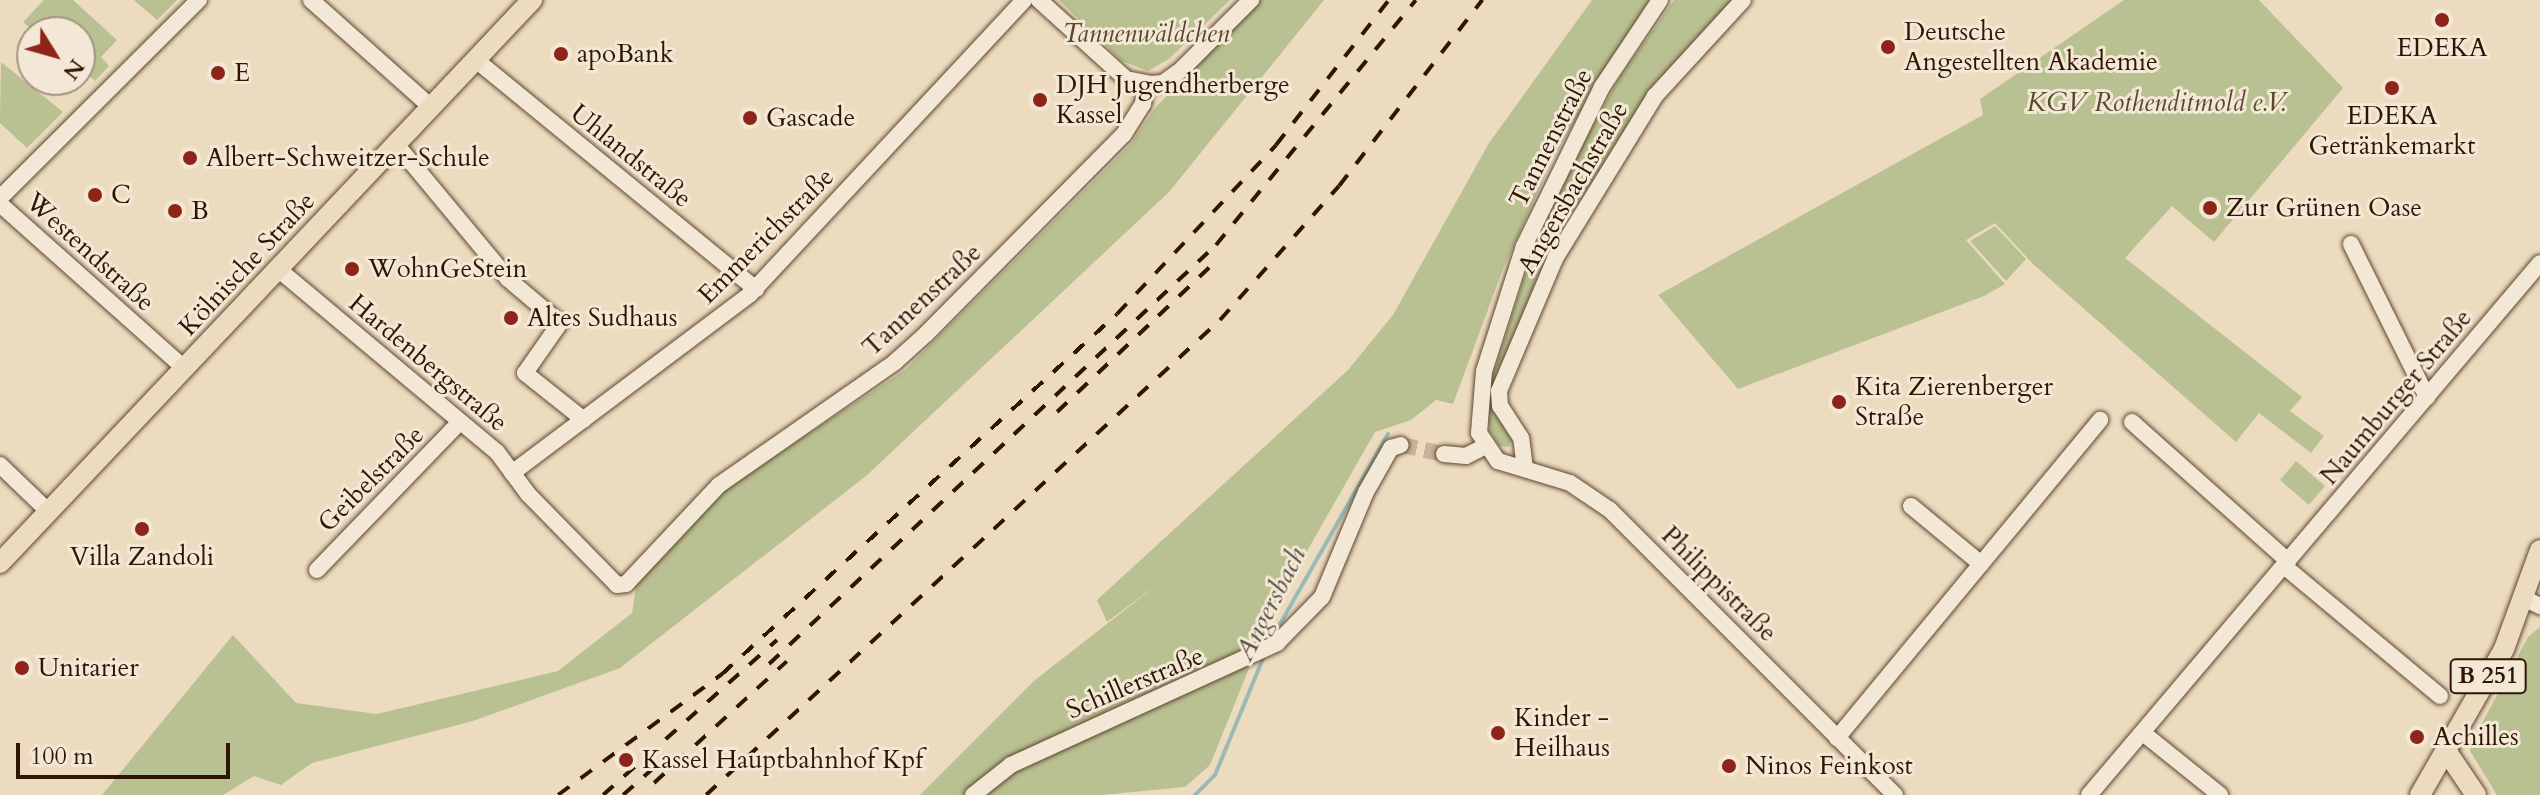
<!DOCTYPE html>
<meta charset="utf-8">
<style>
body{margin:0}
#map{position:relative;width:2540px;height:795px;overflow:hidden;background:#eddbbf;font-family:Cardo,serif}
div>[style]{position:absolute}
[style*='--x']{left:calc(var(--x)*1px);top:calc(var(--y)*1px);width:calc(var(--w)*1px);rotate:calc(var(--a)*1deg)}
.green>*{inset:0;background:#b9c091}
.stream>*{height:4px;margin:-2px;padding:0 2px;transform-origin:2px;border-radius:2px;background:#9abab8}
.minor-tunnel>*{height:16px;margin-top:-8px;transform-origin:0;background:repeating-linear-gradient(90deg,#c7b499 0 16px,transparent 0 24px)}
.roads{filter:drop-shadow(0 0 2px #5e4731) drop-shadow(0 0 2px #5e4731)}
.minor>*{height:16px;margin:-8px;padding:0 8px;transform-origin:8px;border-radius:8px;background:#f3e8d5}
.major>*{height:20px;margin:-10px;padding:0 10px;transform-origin:10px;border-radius:10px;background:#eddbbf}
.rail>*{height:4px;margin-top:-2px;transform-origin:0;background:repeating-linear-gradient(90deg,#2e1602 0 14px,transparent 0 28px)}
.dots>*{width:22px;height:22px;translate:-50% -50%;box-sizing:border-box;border:4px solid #f3e8d5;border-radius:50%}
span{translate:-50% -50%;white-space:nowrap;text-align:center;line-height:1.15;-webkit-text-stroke:6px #f3e8d5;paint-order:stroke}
.shield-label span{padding:2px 6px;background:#f3e8d5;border:2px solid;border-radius:6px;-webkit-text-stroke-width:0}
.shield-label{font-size:24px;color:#2e1602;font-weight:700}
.poi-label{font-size:26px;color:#2e1602}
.left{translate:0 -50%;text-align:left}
.park-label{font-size:26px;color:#58492d;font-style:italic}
.street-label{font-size:26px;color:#2e1602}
.water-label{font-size:28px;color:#544f42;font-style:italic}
.north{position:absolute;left:16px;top:16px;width:80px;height:80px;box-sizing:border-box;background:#f3e8d5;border:2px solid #a49481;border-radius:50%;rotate:127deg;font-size:22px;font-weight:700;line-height:32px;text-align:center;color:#2e1602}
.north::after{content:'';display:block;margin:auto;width:28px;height:36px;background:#8f2418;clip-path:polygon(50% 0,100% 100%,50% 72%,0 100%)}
.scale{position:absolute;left:16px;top:743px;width:214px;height:36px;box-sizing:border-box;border:4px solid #2e1602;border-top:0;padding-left:10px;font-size:24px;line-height:28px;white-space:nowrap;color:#2e1602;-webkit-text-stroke:6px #f3e8d5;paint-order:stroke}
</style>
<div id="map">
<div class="green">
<div style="clip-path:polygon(44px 0,73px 0,117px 40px,101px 57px,109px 66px,95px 81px,80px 68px,80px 32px,35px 32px,23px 22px)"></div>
<div style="clip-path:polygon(134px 0,177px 0,157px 20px)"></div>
<div style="clip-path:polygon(1059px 0,1230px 0,1169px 59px,1148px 71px,1122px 61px)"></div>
<div style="clip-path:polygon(1261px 0,1324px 0,1169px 192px,866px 476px,620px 668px,473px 721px,312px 763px,281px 785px,254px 776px,223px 795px,102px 795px,233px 635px,296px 703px,377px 714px,558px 671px,632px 613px,637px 581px,725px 489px,905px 370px,1130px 145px,1155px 108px)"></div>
<div style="clip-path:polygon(1592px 0,1649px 0,1554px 156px,1503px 269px,1453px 404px,1436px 400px,1411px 420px,1375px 432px,1271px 614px,1210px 765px,1185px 787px,1102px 795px,920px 795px,1035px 680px,1162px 581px,1107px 622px,1097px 600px,1348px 370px,1393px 315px,1489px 143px)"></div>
<div style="clip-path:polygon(1674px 0,1735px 0,1651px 92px,1554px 240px,1493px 394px,1487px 394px,1533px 250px,1569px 168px,1620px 77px)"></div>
<div style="clip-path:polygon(2124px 0,2259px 0,2343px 88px,2214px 242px,2172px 206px,2125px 258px,2302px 397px,2290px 411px,2324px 436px,2311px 453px,2259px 413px,2236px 442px,2034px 265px,1995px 223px,1966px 240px,2005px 284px,1984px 296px,1738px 389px,1658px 295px,1983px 115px,1980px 99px)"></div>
<div style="clip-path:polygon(1px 62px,63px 112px,27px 148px,0 123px)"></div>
<div style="clip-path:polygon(1995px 226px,2026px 259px,2006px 281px,1970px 241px)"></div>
<div style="clip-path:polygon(1486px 403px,1492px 403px,1513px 437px,1509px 447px,1499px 446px,1490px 431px)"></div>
<div style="clip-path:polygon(2296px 461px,2325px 486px,2309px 505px,2280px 480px)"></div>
<div style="clip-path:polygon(2540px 627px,2540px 795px,2497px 795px,2470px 751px,2473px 740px,2528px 637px)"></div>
</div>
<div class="stream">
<div style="--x:1271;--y:640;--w:237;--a:-60.4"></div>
<div style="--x:1195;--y:795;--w:28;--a:-45"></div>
<div style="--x:1215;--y:775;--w:129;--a:-67.6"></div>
</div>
<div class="minor-tunnel">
<div style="--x:1401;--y:445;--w:44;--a:11.8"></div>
</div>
<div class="roads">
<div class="minor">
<div style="--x:311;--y:0;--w:161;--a:41.7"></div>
<div style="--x:1039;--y:0;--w:118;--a:42.2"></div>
<div style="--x:1126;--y:79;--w:25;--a:11"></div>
<div style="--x:1151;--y:84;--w:12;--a:-5"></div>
<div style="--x:1163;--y:83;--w:24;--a:-36"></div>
<div style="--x:1182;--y:69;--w:98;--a:-45"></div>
<div style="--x:1660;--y:0;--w:105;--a:123.7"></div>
<div style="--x:1602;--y:87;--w:177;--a:116.1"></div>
<div style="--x:1524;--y:246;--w:131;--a:107.7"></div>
<div style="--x:1484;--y:371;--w:62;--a:94.6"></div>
<div style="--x:1479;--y:433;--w:34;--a:56"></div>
<div style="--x:1498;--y:461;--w:75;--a:17"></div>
<div style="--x:1570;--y:483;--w:48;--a:34"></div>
<div style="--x:1610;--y:510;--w:403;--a:45"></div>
<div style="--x:476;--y:60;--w:362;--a:39.3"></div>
<div style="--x:396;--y:144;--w:175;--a:50.3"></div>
<div style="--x:508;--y:279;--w:68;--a:40.2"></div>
<div style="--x:560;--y:323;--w:61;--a:125"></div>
<div style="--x:525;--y:373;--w:75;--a:38.5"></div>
<div style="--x:0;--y:198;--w:281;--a:-44.9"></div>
<div style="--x:0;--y:204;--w:246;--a:41.7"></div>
<div style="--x:2351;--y:244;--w:171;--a:63.6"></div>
<div style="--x:278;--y:269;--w:285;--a:39.9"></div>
<div style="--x:497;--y:452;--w:52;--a:53.6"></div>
<div style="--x:528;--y:494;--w:127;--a:45.6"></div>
<div style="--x:617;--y:585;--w:9;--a:-6"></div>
<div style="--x:626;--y:584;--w:136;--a:-46.8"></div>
<div style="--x:719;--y:485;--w:215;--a:-34.9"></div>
<div style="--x:895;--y:362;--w:42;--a:-42.1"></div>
<div style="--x:926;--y:334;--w:281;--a:-45.3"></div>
<div style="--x:1124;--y:134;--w:36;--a:-58"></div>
<div style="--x:1143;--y:104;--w:20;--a:-81"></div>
<div style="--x:2132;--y:422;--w:209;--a:41.7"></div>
<div style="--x:1444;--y:454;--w:22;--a:5"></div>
<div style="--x:1466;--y:456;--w:20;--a:-27"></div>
<div style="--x:0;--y:465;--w:66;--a:43.8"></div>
<div style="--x:1525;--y:469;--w:31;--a:-97"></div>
<div style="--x:1521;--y:438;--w:38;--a:-123"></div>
<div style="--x:1500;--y:406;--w:15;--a:-94"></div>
<div style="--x:1499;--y:391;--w:146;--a:-67"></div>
<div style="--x:1556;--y:257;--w:189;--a:-58.4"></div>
<div style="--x:1655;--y:96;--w:130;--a:-47.5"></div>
<div style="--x:512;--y:473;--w:298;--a:-36.9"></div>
<div style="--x:750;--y:294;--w:402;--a:-47"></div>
<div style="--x:1911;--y:506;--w:91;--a:39.6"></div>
<div style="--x:2284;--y:566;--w:203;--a:39.8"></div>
<div style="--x:317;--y:570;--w:206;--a:-46"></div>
<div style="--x:2526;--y:599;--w:16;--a:27"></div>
<div style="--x:2143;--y:733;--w:99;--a:38.8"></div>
<div style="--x:1837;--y:738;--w:413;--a:-50.4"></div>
<div style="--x:973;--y:795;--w:48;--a:-38.3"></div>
<div style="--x:1011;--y:765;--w:293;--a:-24.6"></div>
<div style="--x:1277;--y:643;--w:64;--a:-45.6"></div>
<div style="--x:1322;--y:597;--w:114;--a:-67.3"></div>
<div style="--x:1366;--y:492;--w:51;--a:-60.4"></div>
<div style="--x:1391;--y:448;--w:10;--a:-17"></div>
<div style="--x:2089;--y:795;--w:697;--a:-49.71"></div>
</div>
<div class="major">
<div style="--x:0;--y:563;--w:775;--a:-46.62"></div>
<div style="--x:2447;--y:752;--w:52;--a:56"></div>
<div style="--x:2420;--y:795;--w:168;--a:-60.1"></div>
<div style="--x:2504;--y:649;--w:105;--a:-70"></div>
</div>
</div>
<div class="rail">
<div style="--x:1057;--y:412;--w:216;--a:-43.5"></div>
<div style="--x:769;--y:664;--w:613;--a:-43.15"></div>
<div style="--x:1216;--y:245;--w:316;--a:-50.8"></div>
<div style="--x:654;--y:783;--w:180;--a:-42.5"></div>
<div style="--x:558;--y:795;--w:204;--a:-36.4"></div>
<div style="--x:722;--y:674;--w:534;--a:-42.35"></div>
<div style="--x:1117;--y:314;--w:232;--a:-46.7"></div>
<div style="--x:1276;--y:145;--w:184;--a:-52.1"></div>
<div style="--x:603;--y:795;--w:233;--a:-41.7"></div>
<div style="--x:623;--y:795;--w:48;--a:-41.6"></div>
<div style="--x:706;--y:795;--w:700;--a:-42.74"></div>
<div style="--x:1220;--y:320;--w:179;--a:-48.4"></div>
<div style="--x:1339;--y:186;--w:235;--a:-52.4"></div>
</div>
<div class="dots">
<div style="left:2442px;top:20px;background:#8f2418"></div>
<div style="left:1888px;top:47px;background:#8f2418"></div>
<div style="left:561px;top:54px;background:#8f2418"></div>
<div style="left:218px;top:73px;background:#8f2418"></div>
<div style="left:2392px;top:88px;background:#8f2418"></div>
<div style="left:1040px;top:100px;background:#8f2418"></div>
<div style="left:750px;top:118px;background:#8f2418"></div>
<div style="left:190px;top:158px;background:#8f2418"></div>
<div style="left:95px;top:195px;background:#8f2418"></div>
<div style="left:2210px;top:208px;background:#8f2418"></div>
<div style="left:175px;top:211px;background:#8f2418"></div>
<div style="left:352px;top:269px;background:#8f2418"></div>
<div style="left:511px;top:318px;background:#8f2418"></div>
<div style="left:1839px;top:402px;background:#8f2418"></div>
<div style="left:142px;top:529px;background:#8f2418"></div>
<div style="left:22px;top:668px;background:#8f2418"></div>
<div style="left:1498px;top:733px;background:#8f2418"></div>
<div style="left:2417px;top:737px;background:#8f2418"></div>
<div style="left:626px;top:760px;background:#8f2418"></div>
<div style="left:1729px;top:766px;background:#8f2418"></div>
</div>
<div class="shield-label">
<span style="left:2488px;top:676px">B 251</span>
</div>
<div class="poi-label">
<span class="left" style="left:1904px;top:47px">Deutsche<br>Angestellten Akademie</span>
<span style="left:2442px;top:48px">EDEKA</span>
<span class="left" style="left:577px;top:54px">apoBank</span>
<span class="left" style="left:234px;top:73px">E</span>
<span class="left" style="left:1056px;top:100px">DJH Jugendherberge<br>Kassel</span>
<span style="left:2392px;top:131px">EDEKA<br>Getränkemarkt</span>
<span class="left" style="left:766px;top:118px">Gascade</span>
<span class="left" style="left:206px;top:158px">Albert-Schweitzer-Schule</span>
<span class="left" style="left:111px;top:195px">C</span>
<span class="left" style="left:2226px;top:208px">Zur Grünen Oase</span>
<span class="left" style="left:191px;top:211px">B</span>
<span class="left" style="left:368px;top:269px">WohnGeStein</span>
<span class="left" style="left:527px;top:318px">Altes Sudhaus</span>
<span class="left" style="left:1855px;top:402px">Kita Zierenberger<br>Straße</span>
<span style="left:142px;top:557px">Villa Zandoli</span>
<span class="left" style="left:38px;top:668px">Unitarier</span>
<span class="left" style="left:1514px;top:733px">Kinder -<br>Heilhaus</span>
<span class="left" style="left:2433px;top:737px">Achilles</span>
<span class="left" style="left:642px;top:760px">Kassel Hauptbahnhof Kpf</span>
<span class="left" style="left:1745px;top:766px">Ninos Feinkost</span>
</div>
<div class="park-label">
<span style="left:1146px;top:34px">Tannenwäldchen</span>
<span style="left:2156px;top:103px">KGV Rothenditmold e.V.</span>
</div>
<div class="street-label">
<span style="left:1551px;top:138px;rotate:-63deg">Tannenstraße</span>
<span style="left:631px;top:156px;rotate:39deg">Uhlandstraße</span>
<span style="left:1573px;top:188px;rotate:-60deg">Angersbachstraße</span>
<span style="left:766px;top:236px;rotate:-45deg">Emmerichstraße</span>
<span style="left:90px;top:252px;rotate:42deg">Westendstraße</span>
<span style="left:247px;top:264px;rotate:-47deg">Kölnische Straße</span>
<span style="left:922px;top:300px;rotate:-43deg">Tannenstraße</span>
<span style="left:428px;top:363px;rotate:40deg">Hardenbergstraße</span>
<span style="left:2396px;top:397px;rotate:-50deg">Naumburger Straße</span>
<span style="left:371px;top:479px;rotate:-45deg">Geibelstraße</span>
<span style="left:1719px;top:584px;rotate:45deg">Philippistraße</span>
<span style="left:1135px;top:683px;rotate:-23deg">Schillerstraße</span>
</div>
<div class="water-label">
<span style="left:1270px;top:604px;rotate:-63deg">Angersbach</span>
</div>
<div class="north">N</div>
<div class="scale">100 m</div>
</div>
